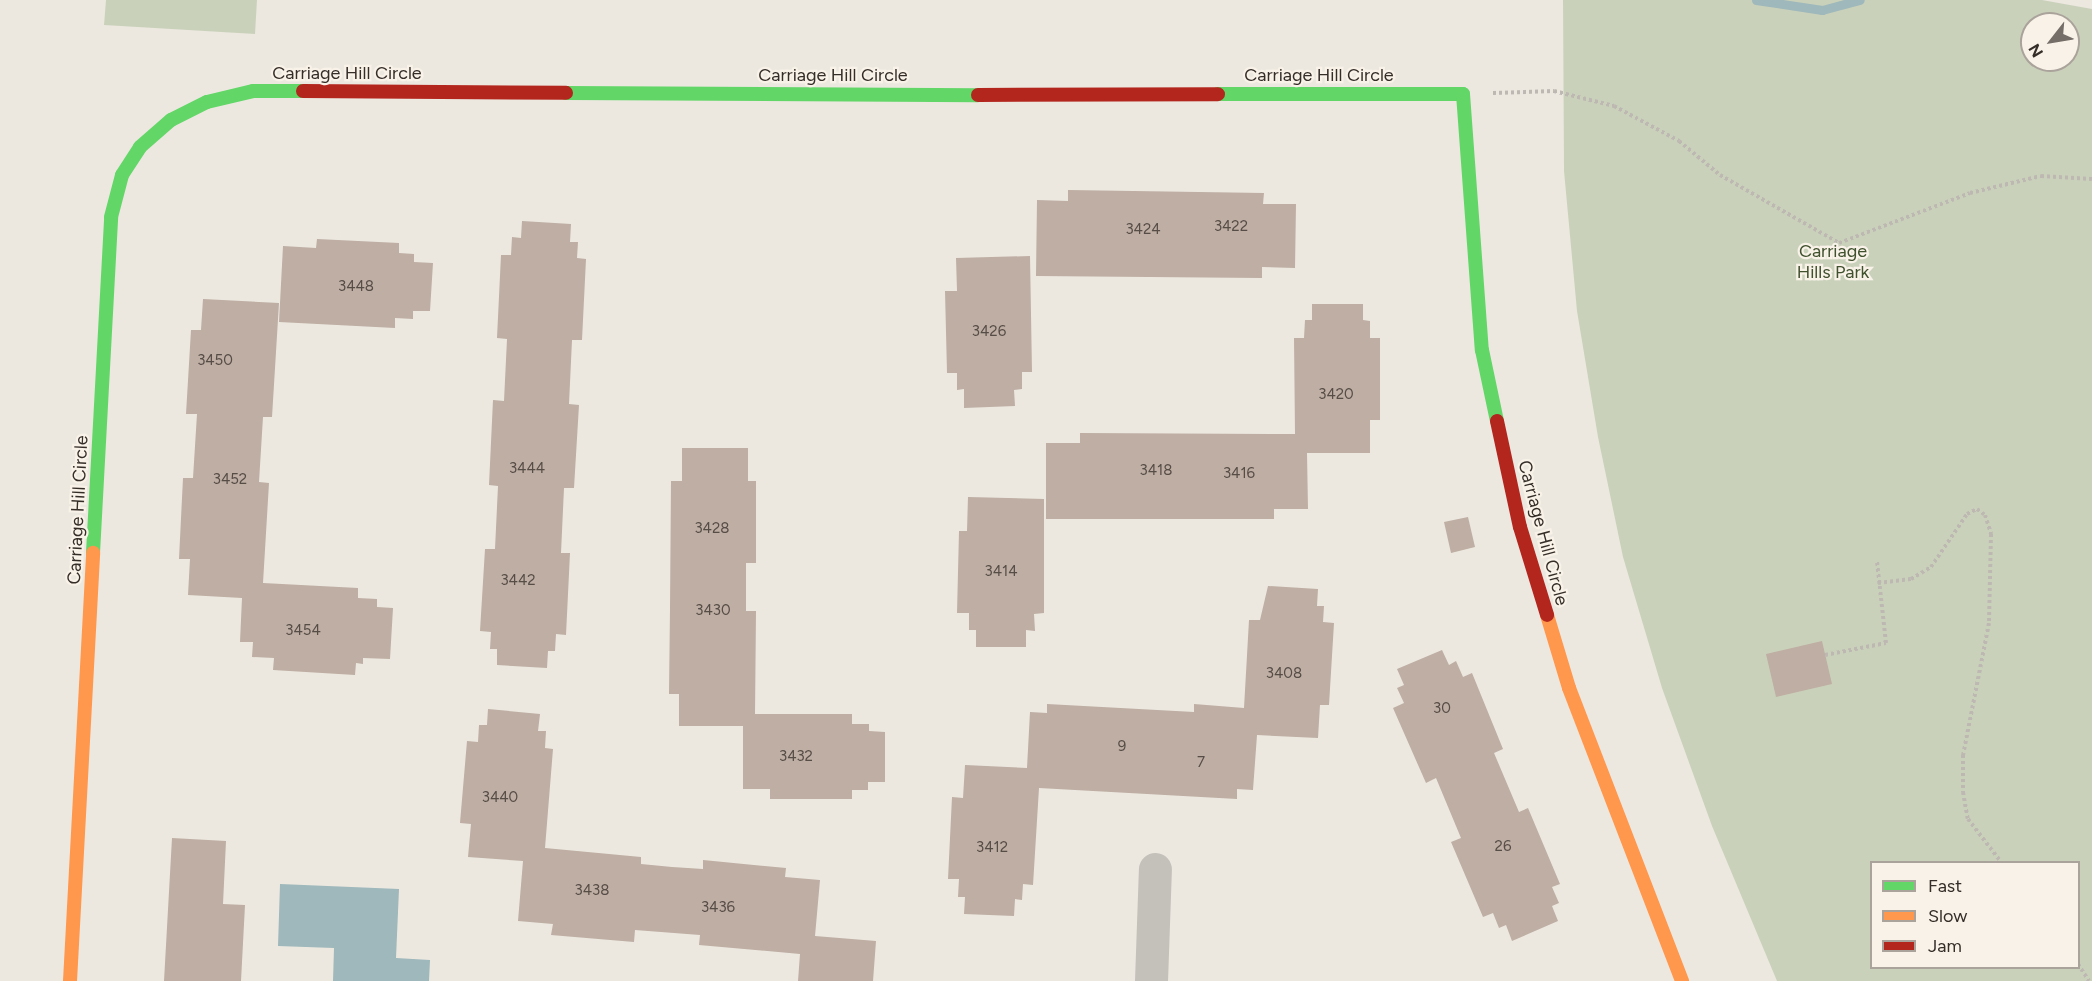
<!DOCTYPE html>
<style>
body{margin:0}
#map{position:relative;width:2092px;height:981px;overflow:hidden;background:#ece8e0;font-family:Figtree,sans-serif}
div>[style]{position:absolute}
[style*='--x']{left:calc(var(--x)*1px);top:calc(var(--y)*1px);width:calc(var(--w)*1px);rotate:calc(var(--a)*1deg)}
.green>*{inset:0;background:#cad1bb}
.water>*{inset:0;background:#9eb8bb}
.stream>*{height:9px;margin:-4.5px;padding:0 4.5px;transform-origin:4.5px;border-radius:4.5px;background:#9eb8bb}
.building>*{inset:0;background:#beaea3}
.path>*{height:4px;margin-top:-2px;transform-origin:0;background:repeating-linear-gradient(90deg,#bdb8b2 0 3px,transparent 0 6px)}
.street>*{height:33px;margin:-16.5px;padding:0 16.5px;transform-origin:16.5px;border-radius:16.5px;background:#c4c0ba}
.fast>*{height:14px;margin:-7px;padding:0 7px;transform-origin:7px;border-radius:7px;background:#63d668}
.slow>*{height:14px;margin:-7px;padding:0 7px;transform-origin:7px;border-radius:7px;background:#ff974d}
.jam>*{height:14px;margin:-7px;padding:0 7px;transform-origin:7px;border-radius:7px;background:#b3261e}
span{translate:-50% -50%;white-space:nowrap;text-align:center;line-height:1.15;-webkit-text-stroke:4.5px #f8f2e8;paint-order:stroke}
.number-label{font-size:15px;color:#574d47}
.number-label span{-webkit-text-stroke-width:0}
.street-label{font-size:18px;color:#352d28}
.park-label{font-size:18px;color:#40512e}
.legend{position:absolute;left:1870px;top:861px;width:210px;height:108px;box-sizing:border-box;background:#f8f2e8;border:2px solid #aaa39b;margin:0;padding:8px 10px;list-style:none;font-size:18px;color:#352d28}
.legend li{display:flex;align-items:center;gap:12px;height:30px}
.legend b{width:30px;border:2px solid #aaa39b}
.north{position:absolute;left:2020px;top:12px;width:60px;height:60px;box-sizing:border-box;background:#f8f2e8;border:2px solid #aaa39b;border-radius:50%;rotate:239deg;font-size:16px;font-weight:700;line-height:24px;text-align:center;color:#352d28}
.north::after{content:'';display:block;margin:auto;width:21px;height:27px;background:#756e68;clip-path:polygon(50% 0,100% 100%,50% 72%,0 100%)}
</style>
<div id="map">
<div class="green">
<div style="clip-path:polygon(106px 0,257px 0,255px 34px,104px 25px)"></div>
<div style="clip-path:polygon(evenodd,1563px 0,2042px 0,2092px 9px,2092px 981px,1777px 981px,1712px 826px,1662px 688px,1623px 557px,1598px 437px,1577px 311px,1564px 171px,1563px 0,2032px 24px,2068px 24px,2068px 60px,2032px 60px,2032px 24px,1563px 0,1872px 862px,2078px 862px,2078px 968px,1872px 968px,1872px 862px)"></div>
</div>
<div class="water">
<div style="clip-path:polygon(280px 884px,399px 889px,396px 958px,430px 960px,429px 981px,333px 981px,334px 948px,278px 946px)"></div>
</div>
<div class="stream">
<div style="--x:1756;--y:0;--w:67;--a:8.6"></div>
<div style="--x:1822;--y:10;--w:39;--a:-15"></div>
</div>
<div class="building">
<div style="clip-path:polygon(1068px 190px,1264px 193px,1263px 204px,1296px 204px,1295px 268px,1262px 267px,1262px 278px,1036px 276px,1037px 200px,1068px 201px)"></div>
<div style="clip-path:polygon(522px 221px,571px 224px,570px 242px,578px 242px,577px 258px,586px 259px,582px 340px,572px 340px,569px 404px,579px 405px,574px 488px,564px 488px,561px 553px,570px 553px,566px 635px,556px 634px,555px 651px,548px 651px,547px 668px,497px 665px,497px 649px,490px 649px,491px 632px,480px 631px,485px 549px,495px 549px,498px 486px,489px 485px,493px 400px,504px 401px,507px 339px,497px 338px,501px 255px,511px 255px,512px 237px,521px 238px)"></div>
<div style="clip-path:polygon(317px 239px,399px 243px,399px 253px,414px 254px,414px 262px,433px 263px,430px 311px,413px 311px,413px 319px,395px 318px,395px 328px,279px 322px,283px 246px,316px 248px)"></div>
<div style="clip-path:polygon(1030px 256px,1032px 372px,1022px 372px,1022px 389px,1014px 390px,1015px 406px,964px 408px,964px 389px,957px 390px,957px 373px,947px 373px,945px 291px,957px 291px,956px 258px)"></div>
<div style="clip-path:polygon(203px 299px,279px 303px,272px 417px,263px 417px,259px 482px,269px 483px,263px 583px,358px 588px,358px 598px,377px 599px,377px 607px,393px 608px,390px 659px,363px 658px,363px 664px,356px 663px,355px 675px,273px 670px,274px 658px,252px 657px,253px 642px,240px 642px,242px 598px,188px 595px,190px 559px,179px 559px,183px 478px,193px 478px,197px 414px,186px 414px,191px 330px,201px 330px)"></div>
<div style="clip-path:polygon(1312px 304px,1363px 304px,1363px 320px,1370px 321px,1370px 338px,1380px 338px,1380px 420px,1370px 420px,1370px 453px,1307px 453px,1308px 509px,1274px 509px,1274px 519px,1046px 519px,1046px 443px,1080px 443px,1080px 433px,1295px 434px,1294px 338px,1304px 338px,1305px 320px,1312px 320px)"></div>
<div style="clip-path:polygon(682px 448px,748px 448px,748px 481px,756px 481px,756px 563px,746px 563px,746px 611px,756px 611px,755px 714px,852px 714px,852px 724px,869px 724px,869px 731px,885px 732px,885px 782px,868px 782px,868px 790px,852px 790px,852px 799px,770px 799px,770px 789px,743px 789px,743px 726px,679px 726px,679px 694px,669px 694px,670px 609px,671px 481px,682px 481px)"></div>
<div style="clip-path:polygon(968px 497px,1044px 499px,1044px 613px,1034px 614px,1035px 631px,1026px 630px,1026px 647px,976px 647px,976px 630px,969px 630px,969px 613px,957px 613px,959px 531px,967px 531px)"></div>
<div style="clip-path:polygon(1468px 517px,1475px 547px,1451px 553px,1444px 522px)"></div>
<div style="clip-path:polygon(1268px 586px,1318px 589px,1317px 606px,1324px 606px,1323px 622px,1334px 623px,1329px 705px,1320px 705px,1318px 738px,1257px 735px,1253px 790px,1237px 789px,1237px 799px,1039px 788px,1033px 885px,1023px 884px,1022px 900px,1015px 899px,1014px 916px,964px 914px,965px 897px,958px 897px,959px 879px,948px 879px,952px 797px,963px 798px,965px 765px,1027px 768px,1030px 712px,1047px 713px,1047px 704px,1194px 712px,1194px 704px,1244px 708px,1249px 620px,1260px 620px)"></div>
<div style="clip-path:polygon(1822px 641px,1832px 684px,1776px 697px,1766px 654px)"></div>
<div style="clip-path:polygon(1442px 650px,1449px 665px,1456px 661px,1463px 677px,1472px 673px,1503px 749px,1494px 753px,1519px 812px,1528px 808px,1560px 884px,1552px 887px,1559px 903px,1552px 906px,1558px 921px,1512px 941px,1506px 925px,1499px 928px,1493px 913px,1483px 917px,1451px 842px,1461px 838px,1436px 778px,1426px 783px,1393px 708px,1404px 703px,1397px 688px,1404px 685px,1397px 669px)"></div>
<div style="clip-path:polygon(488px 709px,540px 714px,538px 731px,546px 731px,545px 748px,553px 749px,545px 848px,641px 857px,641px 864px,672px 867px,703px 869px,703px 860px,786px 868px,785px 877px,820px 880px,815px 936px,876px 941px,873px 981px,798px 981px,800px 954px,699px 945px,700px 935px,635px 930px,634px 942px,551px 935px,553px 924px,518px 921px,523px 861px,468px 857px,471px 824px,460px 823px,467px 741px,478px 742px,479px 725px,487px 725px)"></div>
<div style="clip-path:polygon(172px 838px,226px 841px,223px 904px,245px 905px,241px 981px,164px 981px)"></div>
</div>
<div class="path">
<div style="--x:1493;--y:93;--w:61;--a:-1.9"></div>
<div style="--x:1554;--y:91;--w:62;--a:14"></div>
<div style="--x:1614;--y:106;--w:74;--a:28.3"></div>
<div style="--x:1679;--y:141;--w:53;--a:39.7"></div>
<div style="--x:1720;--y:175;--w:137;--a:29.7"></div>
<div style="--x:1839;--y:243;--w:140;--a:-20.9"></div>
<div style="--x:1970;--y:193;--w:73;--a:-13.5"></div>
<div style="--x:2041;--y:176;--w:51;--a:3.4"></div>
<div style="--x:1878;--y:583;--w:33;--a:-7"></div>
<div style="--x:1911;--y:579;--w:23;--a:-31"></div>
<div style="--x:1931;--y:567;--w:64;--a:-55.8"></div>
<div style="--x:1967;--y:514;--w:11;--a:-27"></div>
<div style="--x:1977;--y:509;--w:10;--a:37"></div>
<div style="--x:1985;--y:515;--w:20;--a:72"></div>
<div style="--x:1991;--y:534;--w:89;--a:91.3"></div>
<div style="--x:1989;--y:623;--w:135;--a:101.1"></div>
<div style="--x:1963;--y:755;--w:37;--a:90"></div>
<div style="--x:1963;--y:792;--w:27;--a:80"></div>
<div style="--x:1968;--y:819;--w:54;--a:52.5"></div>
<div style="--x:1825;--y:655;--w:62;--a:-11.1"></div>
<div style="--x:1886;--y:643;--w:82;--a:-96.3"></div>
<div style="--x:2078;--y:964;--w:20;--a:57"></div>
</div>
<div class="street">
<div style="--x:1151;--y:981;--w:112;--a:-88"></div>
</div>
<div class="fast">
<div style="--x:566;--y:93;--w:412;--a:0.3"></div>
<div style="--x:1218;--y:94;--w:245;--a:0"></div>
<div style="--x:1463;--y:94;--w:257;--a:85.8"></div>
<div style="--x:1482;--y:350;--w:73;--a:78.1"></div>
<div style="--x:93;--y:553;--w:336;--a:-86.9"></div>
<div style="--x:111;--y:217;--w:43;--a:-75.3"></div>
<div style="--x:122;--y:175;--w:33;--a:-57"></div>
<div style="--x:140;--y:147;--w:41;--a:-41.1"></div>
<div style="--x:171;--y:120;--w:40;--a:-26.6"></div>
<div style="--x:207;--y:102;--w:47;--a:-13.4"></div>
<div style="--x:253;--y:91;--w:50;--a:0"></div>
</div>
<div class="slow">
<div style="--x:1547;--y:615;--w:76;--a:73.2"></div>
<div style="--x:1569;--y:688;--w:314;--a:68.9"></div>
<div style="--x:70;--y:981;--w:429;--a:-86.9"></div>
</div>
<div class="jam">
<div style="--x:303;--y:91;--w:263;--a:0.4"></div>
<div style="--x:978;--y:95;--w:240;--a:-0.2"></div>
<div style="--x:1497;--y:421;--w:108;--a:77.8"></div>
<div style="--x:1520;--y:527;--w:92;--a:72.9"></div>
</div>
<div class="number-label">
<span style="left:1231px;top:227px">3422</span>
<span style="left:1143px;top:230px">3424</span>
<span style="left:356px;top:287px">3448</span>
<span style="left:989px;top:332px">3426</span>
<span style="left:215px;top:361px">3450</span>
<span style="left:1336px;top:395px">3420</span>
<span style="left:527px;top:469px">3444</span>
<span style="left:1156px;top:471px">3418</span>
<span style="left:1239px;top:474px">3416</span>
<span style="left:230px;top:480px">3452</span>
<span style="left:712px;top:529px">3428</span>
<span style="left:1001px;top:572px">3414</span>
<span style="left:518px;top:581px">3442</span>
<span style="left:713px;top:611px">3430</span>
<span style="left:303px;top:631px">3454</span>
<span style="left:1284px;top:674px">3408</span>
<span style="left:1442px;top:709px">30</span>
<span style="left:1122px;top:747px">9</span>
<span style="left:796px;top:757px">3432</span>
<span style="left:1201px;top:763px">7</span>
<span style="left:500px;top:798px">3440</span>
<span style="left:1503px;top:847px">26</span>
<span style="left:992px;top:848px">3412</span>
<span style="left:592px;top:891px">3438</span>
<span style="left:718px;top:908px">3436</span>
</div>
<div class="street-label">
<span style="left:347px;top:73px">Carriage Hill Circle</span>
<span style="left:833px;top:75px">Carriage Hill Circle</span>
<span style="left:1319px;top:75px">Carriage Hill Circle</span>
<span style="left:78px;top:510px;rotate:-87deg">Carriage Hill Circle</span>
<span style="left:1543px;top:533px;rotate:75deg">Carriage Hill Circle</span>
</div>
<div class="park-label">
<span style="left:1833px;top:262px">Carriage<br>Hills Park</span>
</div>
<ul class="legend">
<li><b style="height:8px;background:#63d668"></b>Fast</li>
<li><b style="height:8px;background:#ff974d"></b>Slow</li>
<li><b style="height:8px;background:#b3261e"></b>Jam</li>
</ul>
<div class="north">N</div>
</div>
